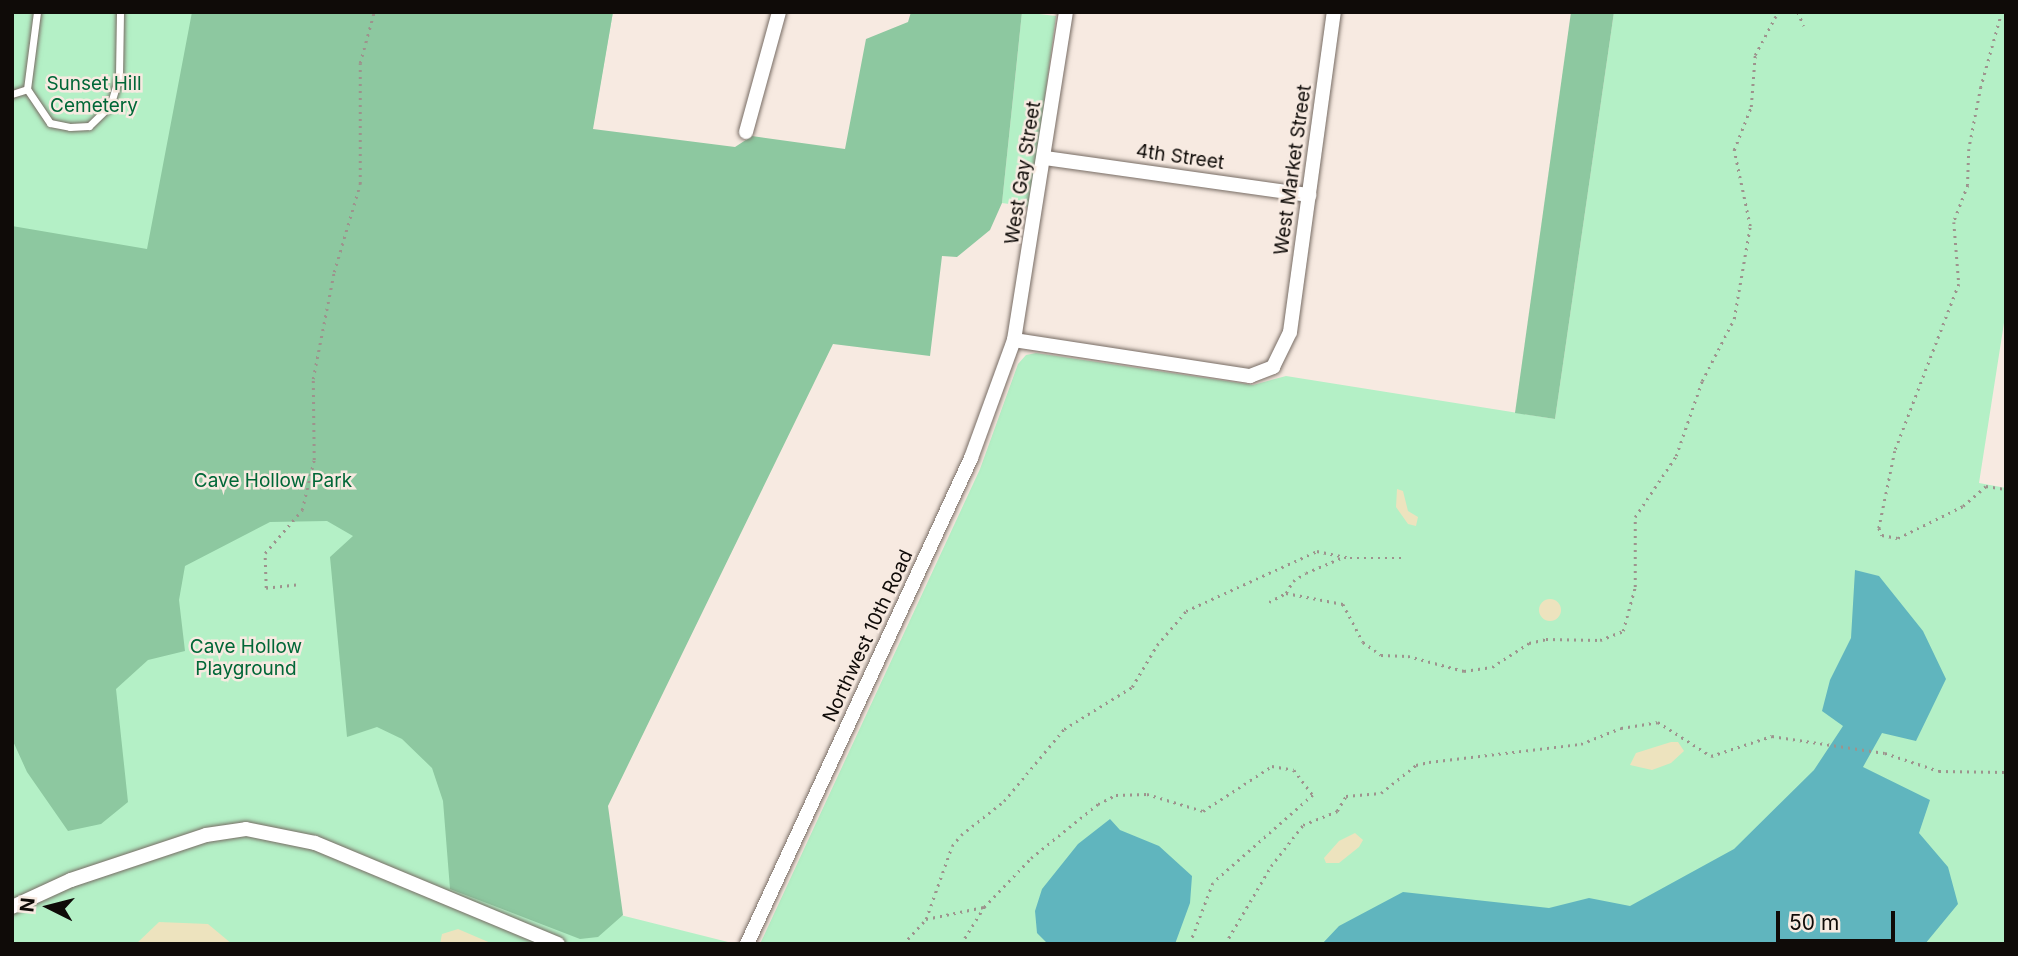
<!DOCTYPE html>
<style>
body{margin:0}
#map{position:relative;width:2018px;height:956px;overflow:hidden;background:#f7eae1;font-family:Inter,sans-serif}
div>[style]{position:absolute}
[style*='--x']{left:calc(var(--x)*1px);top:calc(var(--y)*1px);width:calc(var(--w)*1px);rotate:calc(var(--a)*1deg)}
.green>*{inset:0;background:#b4f0c6}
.forest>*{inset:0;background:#8dc8a0}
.sand>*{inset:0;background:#ede3be}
.round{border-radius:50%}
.water>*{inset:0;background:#60b5be}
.path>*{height:2.5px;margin-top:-1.25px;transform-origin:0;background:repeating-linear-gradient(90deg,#9d938d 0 2px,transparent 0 7px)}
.roads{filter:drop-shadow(0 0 2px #776c64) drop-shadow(0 0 2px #776c64)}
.service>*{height:7px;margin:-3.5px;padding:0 3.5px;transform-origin:3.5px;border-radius:3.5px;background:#fff}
.minor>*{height:14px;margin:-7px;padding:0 7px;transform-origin:7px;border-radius:7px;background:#fff}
span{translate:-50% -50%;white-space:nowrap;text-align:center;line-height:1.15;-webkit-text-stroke:5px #f7eae1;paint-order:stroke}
.park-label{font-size:19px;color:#006737}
.street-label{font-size:19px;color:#0f0b08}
.frame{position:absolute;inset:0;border:14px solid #0f0b08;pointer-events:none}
.north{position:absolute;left:14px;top:872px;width:70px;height:70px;-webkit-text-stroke:5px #f7eae1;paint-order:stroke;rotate:276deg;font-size:19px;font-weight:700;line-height:28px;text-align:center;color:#0f0b08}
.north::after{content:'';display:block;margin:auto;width:24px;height:32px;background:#0f0b08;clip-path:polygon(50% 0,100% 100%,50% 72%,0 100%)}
.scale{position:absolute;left:1776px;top:911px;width:119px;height:32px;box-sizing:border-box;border:4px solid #0f0b08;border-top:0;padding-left:9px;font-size:21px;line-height:24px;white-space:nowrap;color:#0f0b08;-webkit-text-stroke:5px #f7eae1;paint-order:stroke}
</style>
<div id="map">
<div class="green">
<div style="clip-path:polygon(12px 12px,613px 12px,561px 308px,481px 880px,736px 944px,12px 944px)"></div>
<div style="clip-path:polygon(1022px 12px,1056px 16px,1030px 207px,1002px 203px)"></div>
<div style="clip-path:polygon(1614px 12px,2006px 12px,2006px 310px,1979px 483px,2006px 488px,2006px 944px,760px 944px,980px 469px,1018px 364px,1026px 355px,1036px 353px,1253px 385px,1286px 376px,1555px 419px)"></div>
</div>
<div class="forest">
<div style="clip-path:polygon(192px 12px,613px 12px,593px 129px,735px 147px,752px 136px,845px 149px,866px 39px,908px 22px,911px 12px,1022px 12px,1002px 203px,990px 230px,957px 257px,942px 256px,930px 356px,833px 344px,608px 806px,623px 915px,598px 937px,580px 939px,450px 889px,443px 801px,432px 768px,402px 739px,377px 727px,347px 737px,330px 557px,353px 536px,327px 521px,270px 522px,185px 566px,179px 600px,185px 651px,148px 660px,116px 689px,128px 802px,101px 824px,68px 831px,27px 772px,12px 739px,12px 226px,147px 249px)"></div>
<div style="clip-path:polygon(1571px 12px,1614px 12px,1555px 419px,1515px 413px)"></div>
</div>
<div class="sand">
<div style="clip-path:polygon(1397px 489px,1403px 491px,1408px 511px,1418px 517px,1416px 526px,1408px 524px,1396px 507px)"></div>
<div class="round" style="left:1539px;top:599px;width:22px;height:22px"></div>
<div style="clip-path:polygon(1671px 742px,1678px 742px,1684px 751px,1671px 763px,1652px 770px,1630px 765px,1636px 753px)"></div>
<div style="clip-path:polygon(1355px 833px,1363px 840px,1359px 847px,1339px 863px,1326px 863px,1324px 858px,1339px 841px)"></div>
<div style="clip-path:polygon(159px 922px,208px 924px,232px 944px,136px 944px)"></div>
<div style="clip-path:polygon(458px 929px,493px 944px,440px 944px,442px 934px)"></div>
</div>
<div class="water">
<div style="clip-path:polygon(1855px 570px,1879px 576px,1923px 631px,1946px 679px,1916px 741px,1882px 733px,1863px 767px,1930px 800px,1919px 833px,1948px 867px,1958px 904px,1925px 944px,1322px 944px,1339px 926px,1403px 892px,1549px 908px,1589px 898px,1630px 906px,1734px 849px,1814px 770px,1843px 726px,1822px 711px,1830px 680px,1851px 638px)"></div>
<div style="clip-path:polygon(1110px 819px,1120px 830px,1159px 846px,1192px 876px,1190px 903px,1175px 944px,1048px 944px,1037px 933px,1035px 911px,1042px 889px,1078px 844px)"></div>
</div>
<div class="path">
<div style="--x:1798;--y:12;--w:15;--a:67"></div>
<div style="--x:2002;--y:12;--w:78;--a:105.6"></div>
<div style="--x:1981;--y:87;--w:63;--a:101"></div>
<div style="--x:1969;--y:149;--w:36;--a:92"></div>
<div style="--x:1968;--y:185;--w:40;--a:111"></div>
<div style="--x:1954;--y:222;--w:62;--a:85.4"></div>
<div style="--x:1959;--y:284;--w:179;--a:111"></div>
<div style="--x:1895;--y:451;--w:79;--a:101.7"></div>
<div style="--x:1879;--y:528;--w:8;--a:67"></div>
<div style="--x:1882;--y:535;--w:16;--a:11"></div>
<div style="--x:1898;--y:538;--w:72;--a:-26.2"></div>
<div style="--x:1963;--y:506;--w:30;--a:-41"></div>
<div style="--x:1986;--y:486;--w:20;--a:9"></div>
<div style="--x:296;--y:585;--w:30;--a:174"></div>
<div style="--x:266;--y:588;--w:35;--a:-92"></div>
<div style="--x:265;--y:553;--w:57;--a:-49.3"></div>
<div style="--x:302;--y:510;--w:51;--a:-76.5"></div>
<div style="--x:314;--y:460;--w:81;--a:-90.7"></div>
<div style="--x:313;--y:379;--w:109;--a:-78.9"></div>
<div style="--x:334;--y:272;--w:92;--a:-73.5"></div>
<div style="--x:360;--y:184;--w:121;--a:-90"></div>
<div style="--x:360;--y:63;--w:53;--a:-74.6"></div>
<div style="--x:1286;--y:593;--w:58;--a:10.9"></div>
<div style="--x:1343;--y:604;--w:43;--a:62.2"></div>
<div style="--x:1363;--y:642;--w:22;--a:36"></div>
<div style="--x:1381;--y:655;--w:27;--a:2"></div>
<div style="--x:1408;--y:656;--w:58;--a:15"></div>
<div style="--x:1464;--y:671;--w:28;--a:-8"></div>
<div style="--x:1492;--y:667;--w:44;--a:-33"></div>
<div style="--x:1529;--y:643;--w:17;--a:-13"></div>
<div style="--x:1546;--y:639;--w:54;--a:1.1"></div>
<div style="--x:1600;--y:640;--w:25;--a:-21"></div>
<div style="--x:1623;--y:631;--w:46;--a:-74.7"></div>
<div style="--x:1635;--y:587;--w:70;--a:-90"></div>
<div style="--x:1635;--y:517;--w:73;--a:-56.1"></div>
<div style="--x:1676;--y:456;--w:79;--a:-70.9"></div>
<div style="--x:1702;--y:381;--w:70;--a:-62.7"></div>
<div style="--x:1734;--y:319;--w:94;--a:-80.2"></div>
<div style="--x:1750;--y:226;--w:78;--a:-101.9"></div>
<div style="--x:1734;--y:150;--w:46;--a:-68.4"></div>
<div style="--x:1751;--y:107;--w:52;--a:-85.6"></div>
<div style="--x:1755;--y:55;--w:49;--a:-61.9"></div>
<div style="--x:1269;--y:602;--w:19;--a:-28"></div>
<div style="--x:1286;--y:593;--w:14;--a:-60"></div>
<div style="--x:1293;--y:581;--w:15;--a:-32"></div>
<div style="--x:1306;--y:573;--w:39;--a:-23"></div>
<div style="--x:926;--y:919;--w:59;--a:-11.7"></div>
<div style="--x:903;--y:944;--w:34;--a:-47"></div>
<div style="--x:926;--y:919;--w:77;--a:-70.4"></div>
<div style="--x:952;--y:846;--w:14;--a:-51"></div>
<div style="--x:961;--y:835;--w:55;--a:-38.3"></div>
<div style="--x:1004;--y:801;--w:94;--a:-50.2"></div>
<div style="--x:1064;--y:729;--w:80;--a:-31.7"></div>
<div style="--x:1132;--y:687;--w:49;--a:-59.2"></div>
<div style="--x:1157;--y:645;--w:45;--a:-49.5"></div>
<div style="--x:1186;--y:611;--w:144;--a:-24.6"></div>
<div style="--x:1317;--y:551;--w:34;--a:12"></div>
<div style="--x:1350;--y:558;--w:52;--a:0"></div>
<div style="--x:961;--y:944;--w:44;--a:-58.1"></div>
<div style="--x:984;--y:907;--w:68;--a:-46.2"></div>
<div style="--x:1031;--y:858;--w:86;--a:-38.9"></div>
<div style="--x:1098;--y:804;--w:20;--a:-27"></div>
<div style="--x:1116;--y:795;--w:31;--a:-2"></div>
<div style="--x:1147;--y:794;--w:59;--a:16.9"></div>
<div style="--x:1203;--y:811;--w:82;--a:-33.1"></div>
<div style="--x:1272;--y:766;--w:22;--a:10"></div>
<div style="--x:1294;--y:770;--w:31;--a:53"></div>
<div style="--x:1313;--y:795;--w:133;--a:138.7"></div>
<div style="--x:1213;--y:883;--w:65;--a:110.7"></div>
<div style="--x:1225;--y:944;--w:91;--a:-59.5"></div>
<div style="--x:1271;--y:866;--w:52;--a:-52"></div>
<div style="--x:1303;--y:825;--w:37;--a:-22"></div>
<div style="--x:1337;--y:811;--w:17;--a:-59"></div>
<div style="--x:1346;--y:796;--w:35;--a:-5"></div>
<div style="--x:1381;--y:793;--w:45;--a:-38.7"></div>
<div style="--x:1416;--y:765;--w:13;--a:-13"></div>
<div style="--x:1429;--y:762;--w:153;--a:-6.8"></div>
<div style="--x:1581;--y:744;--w:43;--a:-21.8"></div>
<div style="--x:1621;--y:728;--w:37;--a:-9"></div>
<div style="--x:1658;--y:722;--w:63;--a:32.7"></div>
<div style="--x:1711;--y:756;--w:64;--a:-18.2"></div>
<div style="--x:1772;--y:736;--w:114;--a:8.6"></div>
<div style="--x:1885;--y:753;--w:57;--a:18.4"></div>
<div style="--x:1939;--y:771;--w:67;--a:0.9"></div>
</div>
<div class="roads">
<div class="service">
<div style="--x:37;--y:12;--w:78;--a:97.4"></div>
<div style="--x:27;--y:89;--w:41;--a:55.9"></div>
<div style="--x:50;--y:123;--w:20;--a:11"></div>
<div style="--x:70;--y:127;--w:19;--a:-3"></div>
<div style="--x:89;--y:126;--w:29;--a:-44"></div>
<div style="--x:110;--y:106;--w:31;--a:-73"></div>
<div style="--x:119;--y:76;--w:64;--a:-89.1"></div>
<div style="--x:12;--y:94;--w:16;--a:-18"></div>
</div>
<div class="minor">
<div style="--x:746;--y:132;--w:124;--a:-74.6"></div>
<div style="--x:1045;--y:158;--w:267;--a:8"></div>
<div style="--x:1014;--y:340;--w:239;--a:8.7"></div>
<div style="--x:1250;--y:376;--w:25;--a:-21"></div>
<div style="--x:1273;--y:367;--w:39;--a:-64"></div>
<div style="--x:1290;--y:332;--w:323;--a:-82.2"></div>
<div style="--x:12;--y:907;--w:65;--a:-24.6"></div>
<div style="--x:71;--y:880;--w:142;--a:-18.4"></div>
<div style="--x:206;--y:835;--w:40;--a:-8.5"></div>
<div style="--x:246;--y:829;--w:70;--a:11.5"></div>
<div style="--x:315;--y:843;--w:263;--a:22.6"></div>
<div style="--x:747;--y:944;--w:535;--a:-65.25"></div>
<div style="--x:971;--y:458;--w:126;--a:-70"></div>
<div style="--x:1014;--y:340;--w:332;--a:-81"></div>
</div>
</div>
<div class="park-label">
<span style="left:94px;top:95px">Sunset Hill<br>Cemetery</span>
<span style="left:273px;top:481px">Cave Hollow Park</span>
<span style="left:246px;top:658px">Cave Hollow<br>Playground</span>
</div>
<div class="street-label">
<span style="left:1180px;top:157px;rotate:8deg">4th Street</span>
<span style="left:1293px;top:170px;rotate:-82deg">West Market Street</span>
<span style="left:1023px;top:173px;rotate:-81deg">West Gay Street</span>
<span style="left:868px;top:636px;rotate:-65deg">Northwest 10th Road</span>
</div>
<div class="frame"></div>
<div class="north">N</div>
<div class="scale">50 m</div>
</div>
